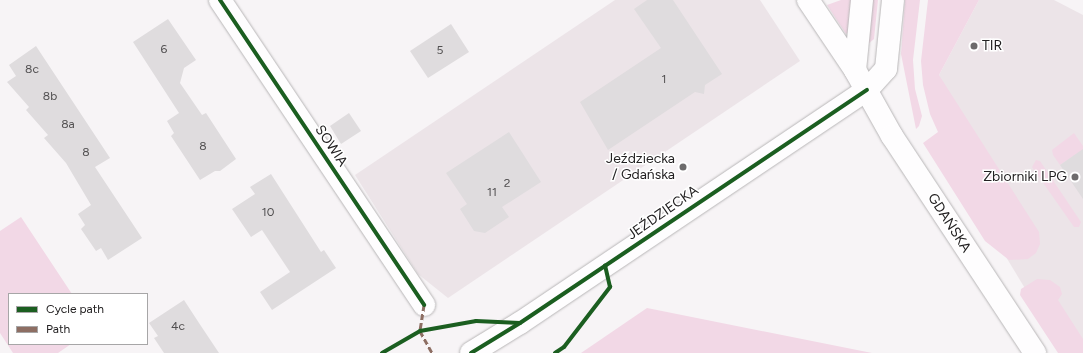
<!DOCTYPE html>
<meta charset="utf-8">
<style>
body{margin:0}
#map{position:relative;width:1083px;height:353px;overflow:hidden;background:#f7f4f6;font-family:Figtree,sans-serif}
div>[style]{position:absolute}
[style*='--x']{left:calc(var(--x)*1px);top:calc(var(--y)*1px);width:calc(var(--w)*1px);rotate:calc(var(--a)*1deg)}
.built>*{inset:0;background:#ece4e8}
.green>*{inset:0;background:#f2d8e6}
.building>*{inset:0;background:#dfdcde}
.roads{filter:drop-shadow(0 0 1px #b8b6b7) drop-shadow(0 0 1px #b8b6b7)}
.minor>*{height:22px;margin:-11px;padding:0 11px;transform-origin:11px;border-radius:11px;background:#fefdfe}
.major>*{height:22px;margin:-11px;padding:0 11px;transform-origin:11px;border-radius:11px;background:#fefdfe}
.quiet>*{height:3px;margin-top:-1.5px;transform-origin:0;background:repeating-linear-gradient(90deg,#8d6e63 0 6px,transparent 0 9px)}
.cycleway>*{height:4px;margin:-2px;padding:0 2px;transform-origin:2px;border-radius:2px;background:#1b5e20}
.dots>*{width:11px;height:11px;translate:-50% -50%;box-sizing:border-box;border:2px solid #fff;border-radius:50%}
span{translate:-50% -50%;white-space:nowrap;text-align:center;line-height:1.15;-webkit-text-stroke:3px #fff;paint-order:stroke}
.number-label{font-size:12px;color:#525051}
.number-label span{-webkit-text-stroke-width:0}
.poi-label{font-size:14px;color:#232122}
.left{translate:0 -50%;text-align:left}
.right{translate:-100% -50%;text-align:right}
.street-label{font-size:14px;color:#232122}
.legend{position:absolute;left:8px;top:293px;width:140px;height:52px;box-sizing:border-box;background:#fff;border:1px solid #a7a6a7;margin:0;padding:5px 7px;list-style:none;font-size:12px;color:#232122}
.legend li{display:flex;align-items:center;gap:8px;height:20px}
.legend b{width:20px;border:1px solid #a7a6a7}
</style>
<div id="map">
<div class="built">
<div style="clip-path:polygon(615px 0,760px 0,800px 61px,448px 298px,418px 274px,355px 175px)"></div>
<div style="clip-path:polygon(979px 0,1054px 0,1083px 15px,1083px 353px,1064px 353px,1006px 257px,939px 75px)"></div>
</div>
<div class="green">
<div style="clip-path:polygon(841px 0,852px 0,849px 32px,846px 34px,827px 5px)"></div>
<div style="clip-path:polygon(869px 0,878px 0,874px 39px,868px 44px)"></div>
<div style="clip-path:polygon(905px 0,920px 0,913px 60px,915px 89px,922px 116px,919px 126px,916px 129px,901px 54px)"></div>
<div style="clip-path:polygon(928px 0,979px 0,939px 75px,1039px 232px,1040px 244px,1036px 253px,1028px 259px,1009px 260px,985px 241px,923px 143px,938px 132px,930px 114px,923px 85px,921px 61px)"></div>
<div style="clip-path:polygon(1074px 133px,1083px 146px,1083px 167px,1075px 155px,1060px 165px,1053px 155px,1052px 150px)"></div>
<div style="clip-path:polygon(1036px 160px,1040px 161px,1081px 222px,1079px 227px,1074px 227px,1032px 167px)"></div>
<div style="clip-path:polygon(21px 217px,72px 294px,9px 294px,9px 344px,71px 344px,58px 353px,13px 353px,0 333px,0 231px)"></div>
<div style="clip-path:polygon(1037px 279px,1050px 280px,1060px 287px,1062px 294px,1058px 300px,1083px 339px,1083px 353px,1058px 353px,1020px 295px,1021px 289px)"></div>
<div style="clip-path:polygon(647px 308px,872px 353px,581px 353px)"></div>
</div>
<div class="building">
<div style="clip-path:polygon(647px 0,673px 0,722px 74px,705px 85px,704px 94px,695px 92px,608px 150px,580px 102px,661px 48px,634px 9px)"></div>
<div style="clip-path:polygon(168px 19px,196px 60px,184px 68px,180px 83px,202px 115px,206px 113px,236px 159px,220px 171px,215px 171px,200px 180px,171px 136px,174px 133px,167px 121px,179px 113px,133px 42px)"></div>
<div style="clip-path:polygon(451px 24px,469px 52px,428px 78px,410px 51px)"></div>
<div style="clip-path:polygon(36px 46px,110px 158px,95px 167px,142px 238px,108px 260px,101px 248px,96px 251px,81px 229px,85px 225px,78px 214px,91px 205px,66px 163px,44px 138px,48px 135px,26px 110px,29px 107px,7px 82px,16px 76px,9px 65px)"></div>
<div style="clip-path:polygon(349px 113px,361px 131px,341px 144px,330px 126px)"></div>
<div style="clip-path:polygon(509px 132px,541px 182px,502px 207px,509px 217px,485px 233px,474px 231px,460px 209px,467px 204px,446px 173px)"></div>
<div style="clip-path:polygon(1083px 149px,1083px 199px,1060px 165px)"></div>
<div style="clip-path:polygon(271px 174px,321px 252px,324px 250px,336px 268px,272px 310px,260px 292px,290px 272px,262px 230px,251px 237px,232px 209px,255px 194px,250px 187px)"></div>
<div style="clip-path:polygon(184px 300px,199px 323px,219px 353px,164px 353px,154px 338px,158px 336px,149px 323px)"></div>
</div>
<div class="roads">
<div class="minor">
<div style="--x:220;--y:0;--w:367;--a:56.2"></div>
<div style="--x:808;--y:0;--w:84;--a:56.1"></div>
<div style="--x:471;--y:353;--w:57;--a:-31.5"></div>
<div style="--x:520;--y:323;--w:418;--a:-33.9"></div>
</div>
<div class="major">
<div style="--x:862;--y:0;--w:70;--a:95.7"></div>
<div style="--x:855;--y:70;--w:76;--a:60.7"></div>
<div style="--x:892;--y:136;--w:260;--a:56.6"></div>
<div style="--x:867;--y:90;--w:28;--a:-48"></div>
<div style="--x:886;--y:69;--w:69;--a:-84.2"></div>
</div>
</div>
<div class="quiet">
<div style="--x:424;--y:305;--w:26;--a:99"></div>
<div style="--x:420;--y:331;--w:25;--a:61"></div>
</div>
<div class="cycleway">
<div style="--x:220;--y:0;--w:367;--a:56.2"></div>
<div style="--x:382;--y:353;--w:44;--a:-30.1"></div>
<div style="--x:420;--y:331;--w:57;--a:-10.1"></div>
<div style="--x:476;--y:321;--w:44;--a:2.6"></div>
<div style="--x:471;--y:353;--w:57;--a:-31.5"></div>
<div style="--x:520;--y:323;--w:418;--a:-33.9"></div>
<div style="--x:555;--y:353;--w:11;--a:-34"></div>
<div style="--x:564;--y:347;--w:76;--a:-52.5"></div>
<div style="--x:610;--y:287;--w:22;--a:-103"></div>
</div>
<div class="dots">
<div style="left:974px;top:46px;background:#6d6b6c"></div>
<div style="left:683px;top:167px;background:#6d6b6c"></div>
<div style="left:1075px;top:177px;background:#6d6b6c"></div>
</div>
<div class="number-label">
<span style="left:164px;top:50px">6</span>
<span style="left:440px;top:51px">5</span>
<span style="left:32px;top:70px">8c</span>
<span style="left:664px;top:80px">1</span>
<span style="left:50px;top:97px">8b</span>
<span style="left:68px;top:125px">8a</span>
<span style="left:203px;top:147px">8</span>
<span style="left:86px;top:153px">8</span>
<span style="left:507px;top:184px">2</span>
<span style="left:492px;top:193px">11</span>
<span style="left:268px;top:213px">10</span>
<span style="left:178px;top:327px">4c</span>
</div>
<div class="poi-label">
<span class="left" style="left:982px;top:46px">TIR</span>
<span class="right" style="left:675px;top:167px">Jeździecka<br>/ Gdańska</span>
<span class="right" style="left:1067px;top:177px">Zbiorniki LPG</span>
</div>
<div class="street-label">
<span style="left:331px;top:146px;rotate:56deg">SOWIA</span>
<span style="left:663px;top:213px;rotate:-35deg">JEŹDZIECKA</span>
<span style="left:949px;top:223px;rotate:57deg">GDAŃSKA</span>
</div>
<ul class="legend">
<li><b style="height:5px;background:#1b5e20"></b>Cycle path</li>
<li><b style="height:5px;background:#8d6e63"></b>Path</li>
</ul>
</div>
